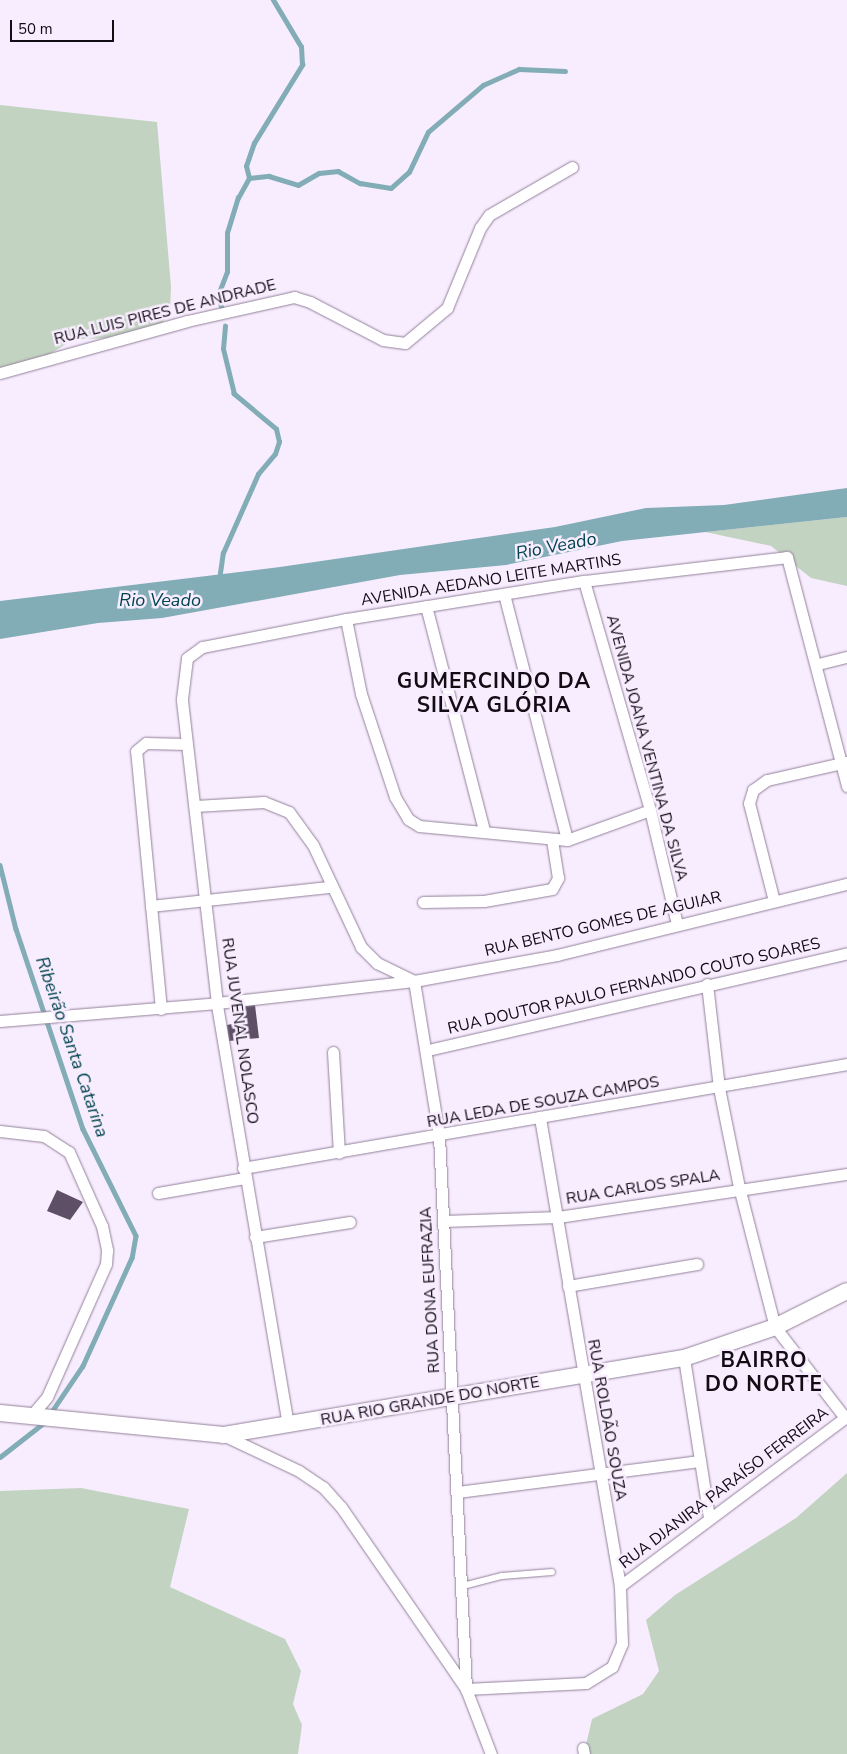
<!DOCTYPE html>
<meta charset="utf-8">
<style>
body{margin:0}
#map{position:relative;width:847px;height:1754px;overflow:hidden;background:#f8edfe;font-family:"Nunito Sans",sans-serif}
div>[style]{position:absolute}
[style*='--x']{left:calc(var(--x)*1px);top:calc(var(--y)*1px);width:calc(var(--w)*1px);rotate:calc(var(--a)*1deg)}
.green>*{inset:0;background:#c3d3c1}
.water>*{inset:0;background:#82acb6}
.stream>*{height:4.5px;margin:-2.25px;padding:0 2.25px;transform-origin:2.25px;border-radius:2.25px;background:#82acb6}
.building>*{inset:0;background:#5e4f67}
.roads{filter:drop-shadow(0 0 1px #92819b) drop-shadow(0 0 1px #92819b)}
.lane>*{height:5.5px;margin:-2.75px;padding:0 2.75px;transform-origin:2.75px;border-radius:2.75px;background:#fff}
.street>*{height:11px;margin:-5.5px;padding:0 5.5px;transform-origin:5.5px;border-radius:5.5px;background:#fff}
.secondary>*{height:16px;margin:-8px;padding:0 8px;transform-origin:8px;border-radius:8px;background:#fff}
span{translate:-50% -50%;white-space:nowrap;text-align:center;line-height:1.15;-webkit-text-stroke:5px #f8edfe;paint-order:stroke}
.street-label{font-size:16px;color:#120c15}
.water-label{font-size:18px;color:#00434e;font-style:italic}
.district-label{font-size:21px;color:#120c15;font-weight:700;letter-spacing:1px}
.scale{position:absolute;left:10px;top:20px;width:104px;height:22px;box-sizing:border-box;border:2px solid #120c15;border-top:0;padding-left:6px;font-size:15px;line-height:18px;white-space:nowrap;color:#120c15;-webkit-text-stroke:4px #f8edfe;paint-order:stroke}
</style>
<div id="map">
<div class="green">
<div style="clip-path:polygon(0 105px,157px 122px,171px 287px,170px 312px,160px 326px,127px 338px,74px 339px,39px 361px,0 377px)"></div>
<div style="clip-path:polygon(847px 517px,847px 586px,811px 578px,771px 546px,705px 532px)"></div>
<div style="clip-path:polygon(847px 1473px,847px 1754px,588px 1754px,586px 1745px,592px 1719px,643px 1694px,659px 1671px,646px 1620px,675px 1595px,796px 1518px)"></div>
<div style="clip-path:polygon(81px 1488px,189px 1509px,170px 1587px,285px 1639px,301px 1671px,293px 1704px,302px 1725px,298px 1754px,0 1754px,0 1491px)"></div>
</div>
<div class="water">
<div style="clip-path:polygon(847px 488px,847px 517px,622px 541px,506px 565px,400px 575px,162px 618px,98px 623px,0 639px,0 601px,280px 567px,555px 527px,646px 508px,724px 505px)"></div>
</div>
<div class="stream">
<div style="--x:249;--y:178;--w:12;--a:-104"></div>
<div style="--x:246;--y:166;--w:24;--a:-71"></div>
<div style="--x:254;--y:143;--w:92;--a:-58.4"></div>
<div style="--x:302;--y:65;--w:18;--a:-93"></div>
<div style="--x:301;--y:47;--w:55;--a:-120.8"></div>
<div style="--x:222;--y:310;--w:16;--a:-105"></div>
<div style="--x:218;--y:295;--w:25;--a:-69"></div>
<div style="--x:227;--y:272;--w:39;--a:-90"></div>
<div style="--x:227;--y:233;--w:37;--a:-73"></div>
<div style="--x:238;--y:198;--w:23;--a:-61"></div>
<div style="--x:249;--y:178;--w:20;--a:-6"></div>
<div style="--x:269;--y:176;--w:30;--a:17"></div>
<div style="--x:298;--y:185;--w:24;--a:-30"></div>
<div style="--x:319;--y:173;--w:19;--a:-6"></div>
<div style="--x:338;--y:171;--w:25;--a:29"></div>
<div style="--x:360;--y:183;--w:31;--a:9"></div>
<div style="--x:391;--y:188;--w:24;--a:-42"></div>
<div style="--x:409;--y:172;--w:44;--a:-64.6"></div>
<div style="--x:428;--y:132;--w:72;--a:-40.5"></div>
<div style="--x:483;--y:85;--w:39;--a:-24"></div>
<div style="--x:519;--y:69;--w:46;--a:2.5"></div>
<div style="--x:219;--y:580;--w:27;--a:-82"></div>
<div style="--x:223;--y:553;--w:86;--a:-66.1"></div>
<div style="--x:258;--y:474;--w:26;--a:-50"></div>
<div style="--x:275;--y:454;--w:13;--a:-72"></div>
<div style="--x:279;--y:442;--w:13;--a:-103"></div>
<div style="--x:276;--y:429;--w:55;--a:-140.2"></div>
<div style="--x:234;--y:394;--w:46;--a:-103.7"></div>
<div style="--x:223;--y:349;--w:23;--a:-85"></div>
<div style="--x:0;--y:865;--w:66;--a:76"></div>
<div style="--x:16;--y:929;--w:211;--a:71.5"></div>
<div style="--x:83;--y:1129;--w:119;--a:63.6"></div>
<div style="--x:136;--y:1236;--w:22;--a:100"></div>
<div style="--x:132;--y:1258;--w:119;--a:114.4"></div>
<div style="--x:83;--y:1366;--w:59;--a:124"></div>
<div style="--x:0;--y:1457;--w:58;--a:-38"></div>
</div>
<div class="building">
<div style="clip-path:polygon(255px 1005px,259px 1038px,229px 1041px,227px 1025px,237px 1023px,235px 1007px)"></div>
<div style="clip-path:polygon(57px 1190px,83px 1202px,70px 1220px,47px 1211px)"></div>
</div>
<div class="roads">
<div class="lane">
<div style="--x:463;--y:1586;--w:40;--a:-14.4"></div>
<div style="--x:502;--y:1576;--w:50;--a:-4.6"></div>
</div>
<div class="street">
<div style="--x:0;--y:373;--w:194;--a:-15.5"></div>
<div style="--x:187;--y:321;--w:110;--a:-12.6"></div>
<div style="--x:294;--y:297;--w:17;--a:17"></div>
<div style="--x:310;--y:302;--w:82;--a:27.5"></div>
<div style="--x:383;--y:340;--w:22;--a:8"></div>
<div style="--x:405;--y:343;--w:55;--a:-39.8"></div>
<div style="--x:447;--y:308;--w:87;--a:-67.6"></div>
<div style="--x:480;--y:228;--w:16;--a:-55"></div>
<div style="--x:489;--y:215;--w:96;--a:-30"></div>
<div style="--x:584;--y:581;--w:238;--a:73.9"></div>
<div style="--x:650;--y:810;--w:117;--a:76.7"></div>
<div style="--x:504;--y:594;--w:254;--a:75.6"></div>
<div style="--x:426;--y:606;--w:231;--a:75.5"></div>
<div style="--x:346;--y:619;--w:76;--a:78.7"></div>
<div style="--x:361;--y:694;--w:108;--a:71.7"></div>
<div style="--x:395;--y:797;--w:26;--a:59"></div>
<div style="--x:408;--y:819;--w:13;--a:32"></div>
<div style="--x:419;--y:826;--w:149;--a:5.4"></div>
<div style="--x:567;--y:840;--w:88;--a:-19.9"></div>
<div style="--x:818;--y:664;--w:30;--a:-14"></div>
<div style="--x:195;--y:806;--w:69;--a:-3.3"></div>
<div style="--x:264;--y:802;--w:27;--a:22"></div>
<div style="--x:289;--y:812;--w:41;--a:54"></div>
<div style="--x:313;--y:845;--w:113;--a:64.8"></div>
<div style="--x:361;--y:947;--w:23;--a:45"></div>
<div style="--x:377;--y:963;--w:41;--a:25.9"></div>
<div style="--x:414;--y:981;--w:157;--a:80.8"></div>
<div style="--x:439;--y:1136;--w:554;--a:87.2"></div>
<div style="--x:466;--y:1689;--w:120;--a:-2.9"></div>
<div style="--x:586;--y:1683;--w:31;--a:-32"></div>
<div style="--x:612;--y:1667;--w:25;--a:-67"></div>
<div style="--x:622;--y:1644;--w:58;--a:-92"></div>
<div style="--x:620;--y:1586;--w:476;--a:-99.7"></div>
<div style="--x:774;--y:901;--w:101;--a:-104.3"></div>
<div style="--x:749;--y:803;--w:14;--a:-73"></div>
<div style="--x:753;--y:790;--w:17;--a:-36"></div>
<div style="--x:767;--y:780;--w:82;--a:-12.7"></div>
<div style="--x:423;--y:902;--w:61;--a:-0.9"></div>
<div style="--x:484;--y:901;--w:69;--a:-10"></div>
<div style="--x:552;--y:889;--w:13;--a:-61"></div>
<div style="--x:558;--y:878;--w:37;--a:-99"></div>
<div style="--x:151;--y:906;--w:180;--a:-6.1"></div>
<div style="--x:707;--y:984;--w:105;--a:83.4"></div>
<div style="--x:719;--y:1088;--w:101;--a:78.6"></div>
<div style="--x:739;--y:1187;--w:145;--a:75.6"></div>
<div style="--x:775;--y:1327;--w:115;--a:52.4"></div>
<div style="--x:161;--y:1009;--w:259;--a:-95.5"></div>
<div style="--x:136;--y:751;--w:13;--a:-39"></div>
<div style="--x:146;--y:743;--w:40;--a:1.4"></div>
<div style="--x:0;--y:1021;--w:218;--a:-4.7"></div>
<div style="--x:217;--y:1003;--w:198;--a:-6.4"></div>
<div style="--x:414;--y:981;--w:145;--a:-10.3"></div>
<div style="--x:557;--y:955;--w:299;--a:-13.8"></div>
<div style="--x:428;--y:1050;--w:430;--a:-13"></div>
<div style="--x:333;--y:1052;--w:101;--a:86.6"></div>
<div style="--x:0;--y:1131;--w:44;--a:6.5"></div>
<div style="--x:44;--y:1136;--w:30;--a:33"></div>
<div style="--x:69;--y:1152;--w:81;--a:66"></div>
<div style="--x:102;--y:1226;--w:25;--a:78"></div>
<div style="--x:107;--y:1250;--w:14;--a:94"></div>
<div style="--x:106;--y:1264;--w:145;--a:113.9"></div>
<div style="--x:47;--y:1397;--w:23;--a:130"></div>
<div style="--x:243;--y:1168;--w:613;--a:-9.77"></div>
<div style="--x:158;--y:1193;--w:88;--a:-9.8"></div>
<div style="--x:444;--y:1221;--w:114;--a:-2"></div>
<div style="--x:558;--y:1217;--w:292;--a:-8.5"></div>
<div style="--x:255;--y:1237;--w:96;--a:-9"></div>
<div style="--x:568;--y:1286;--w:131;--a:-9.7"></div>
<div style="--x:684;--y:1358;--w:161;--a:81.1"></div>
<div style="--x:288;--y:1425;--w:428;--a:-99.6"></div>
<div style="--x:217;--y:1003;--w:306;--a:-96.6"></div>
<div style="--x:182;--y:699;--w:41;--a:-83"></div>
<div style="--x:187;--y:658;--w:19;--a:-36"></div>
<div style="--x:202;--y:647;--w:147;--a:-11"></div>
<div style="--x:346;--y:619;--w:241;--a:-9.1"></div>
<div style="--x:584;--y:581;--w:204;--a:-6.7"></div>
<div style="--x:787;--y:557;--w:237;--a:75.3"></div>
<div style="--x:223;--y:1435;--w:84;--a:25.3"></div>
<div style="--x:299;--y:1471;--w:29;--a:34"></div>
<div style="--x:323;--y:1487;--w:27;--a:48"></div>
<div style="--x:341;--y:1507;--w:221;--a:55.5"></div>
<div style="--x:466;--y:1689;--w:70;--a:69"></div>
<div style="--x:457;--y:1492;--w:245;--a:-7.3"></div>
<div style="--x:620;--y:1586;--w:284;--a:-36.8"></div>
<div style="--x:583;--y:1748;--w:6;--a:81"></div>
</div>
<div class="secondary">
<div style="--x:0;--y:1413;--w:224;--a:5.6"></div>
<div style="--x:223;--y:1435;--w:467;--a:-9.5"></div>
<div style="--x:684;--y:1358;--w:96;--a:-18.8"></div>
<div style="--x:775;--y:1327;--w:80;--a:-26.6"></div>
</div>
</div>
<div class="street-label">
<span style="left:165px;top:312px;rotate:-14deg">RUA LUIS PIRES DE ANDRADE</span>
<span style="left:491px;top:580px;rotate:-9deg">AVENIDA AEDANO LEITE MARTINS</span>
<span style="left:647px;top:748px;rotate:75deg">AVENIDA JOANA VENTINA DA SILVA</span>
<span style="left:603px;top:924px;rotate:-13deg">RUA BENTO GOMES DE AGUIAR</span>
<span style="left:634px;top:986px;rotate:-13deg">RUA DOUTOR PAULO FERNANDO COUTO SOARES</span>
<span style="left:240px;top:1031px;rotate:82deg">RUA JUVENAL NOLASCO</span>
<span style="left:543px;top:1102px;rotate:-10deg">RUA LEDA DE SOUZA CAMPOS</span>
<span style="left:643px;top:1187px;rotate:-9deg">RUA CARLOS SPALA</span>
<span style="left:430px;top:1290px;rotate:-93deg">RUA DONA EUFRAZIA</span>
<span style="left:430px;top:1401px;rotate:-10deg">RUA RIO GRANDE DO NORTE</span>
<span style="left:607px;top:1420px;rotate:80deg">RUA ROLDÃO SOUZA</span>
<span style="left:724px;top:1488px;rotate:-37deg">RUA DJANIRA PARAÍSO FERREIRA</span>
</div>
<div class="water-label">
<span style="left:556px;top:546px;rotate:-11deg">Rio Veado</span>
<span style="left:160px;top:600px">Rio Veado</span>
<span style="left:72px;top:1047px;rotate:71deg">Ribeirão Santa Catarina</span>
</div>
<div class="district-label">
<span style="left:494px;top:693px">GUMERCINDO DA<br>SILVA GLÓRIA</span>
<span style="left:764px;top:1372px">BAIRRO<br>DO NORTE</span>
</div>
<div class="scale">50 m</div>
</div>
